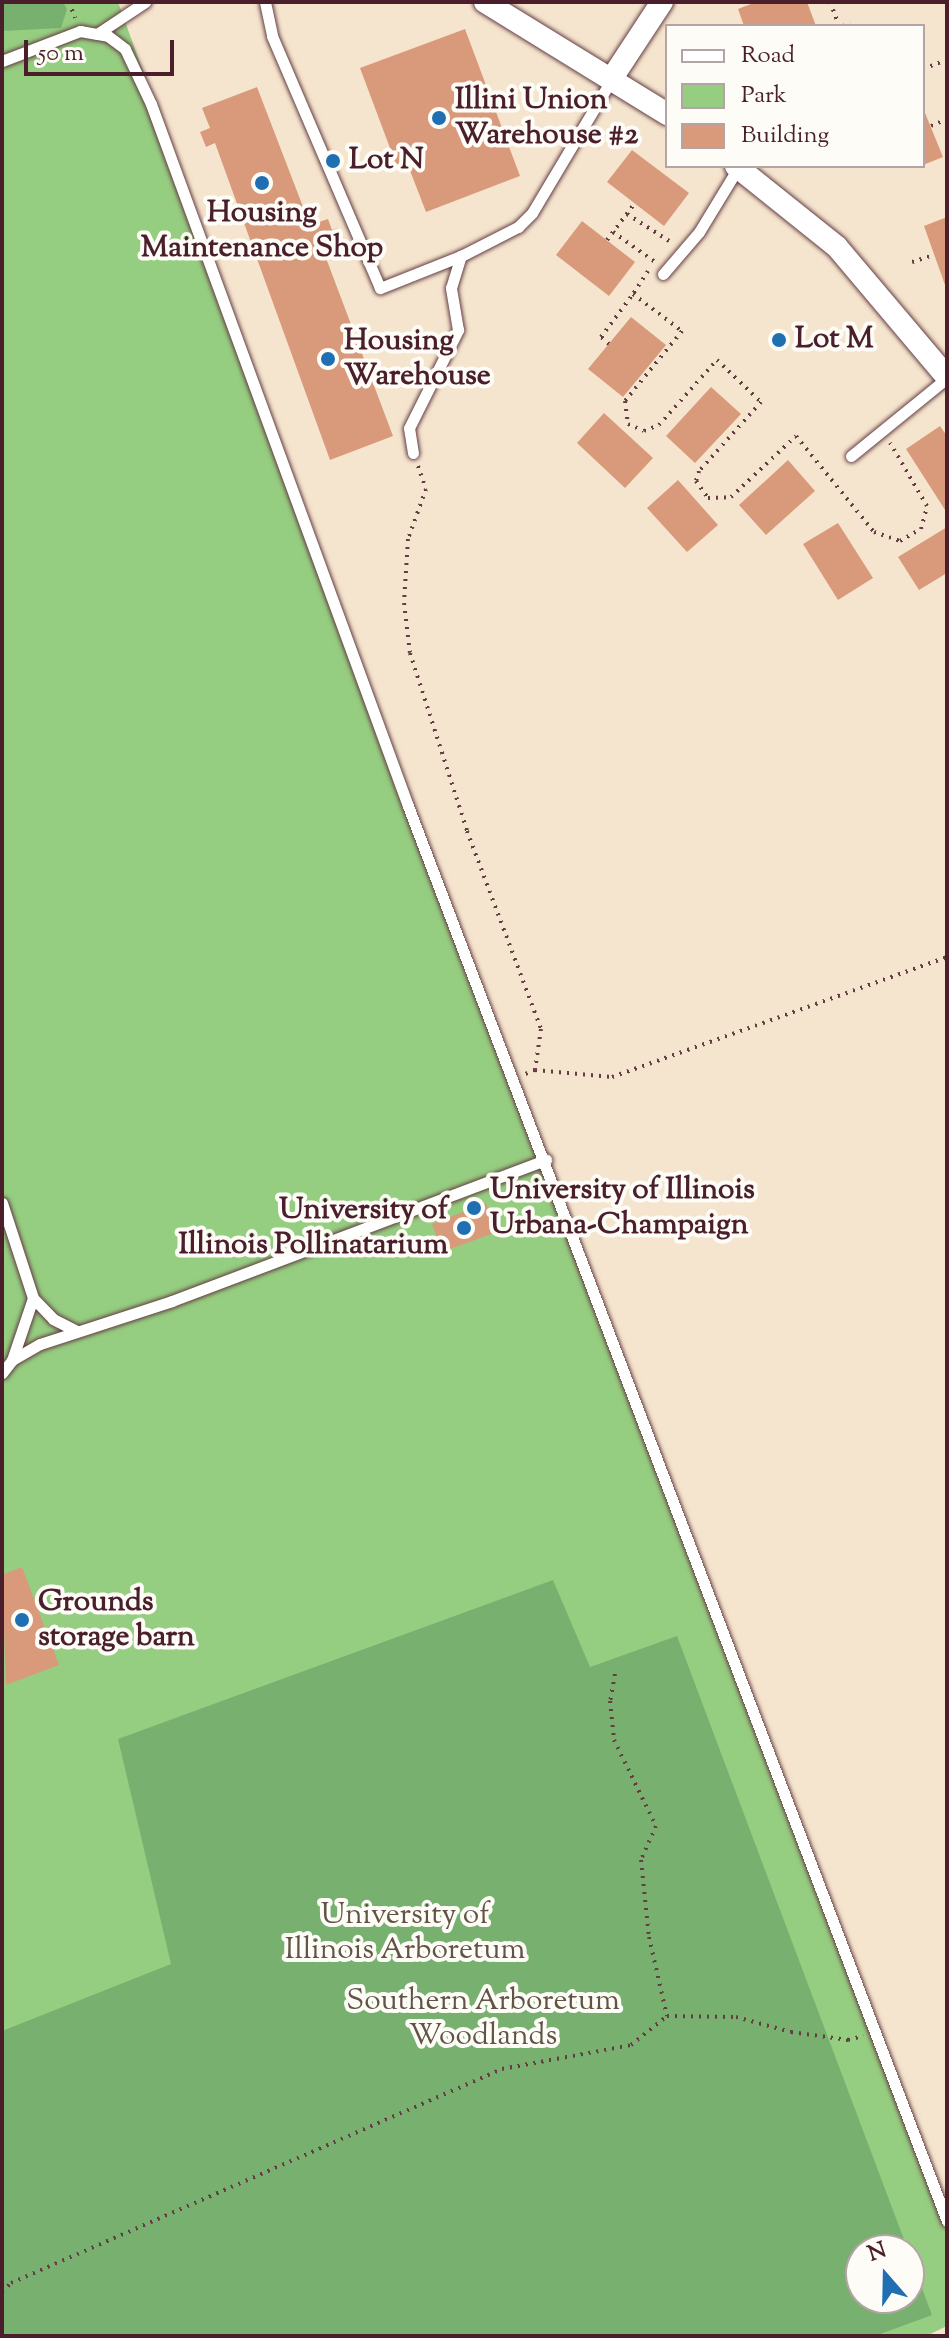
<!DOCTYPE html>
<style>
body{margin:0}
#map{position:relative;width:949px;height:2338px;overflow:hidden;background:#f6e5ce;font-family:"Sorts Mill Goudy",serif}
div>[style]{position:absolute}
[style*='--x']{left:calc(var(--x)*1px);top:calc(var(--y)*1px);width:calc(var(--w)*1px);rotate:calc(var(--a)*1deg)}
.green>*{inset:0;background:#96ce81}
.forest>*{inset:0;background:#78b16f}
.building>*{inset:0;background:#d99a7b}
.path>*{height:4px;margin-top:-2px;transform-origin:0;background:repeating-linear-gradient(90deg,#643d43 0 2px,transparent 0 8px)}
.roads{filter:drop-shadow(0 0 2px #643d43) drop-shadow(0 0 2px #643d43)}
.service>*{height:11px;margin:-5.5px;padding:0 5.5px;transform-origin:5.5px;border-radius:5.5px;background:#fff}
.minor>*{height:22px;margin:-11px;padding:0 11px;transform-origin:11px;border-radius:11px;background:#fff}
.dots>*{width:22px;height:22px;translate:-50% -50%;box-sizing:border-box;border:4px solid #fdfcf7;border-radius:50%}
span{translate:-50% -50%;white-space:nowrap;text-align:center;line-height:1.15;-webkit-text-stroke:8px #fdfcf7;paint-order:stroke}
.poi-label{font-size:30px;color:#4a1f2b;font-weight:700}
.left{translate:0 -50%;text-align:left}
.right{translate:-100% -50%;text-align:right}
.park-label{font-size:30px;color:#615445}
.frame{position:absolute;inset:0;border:4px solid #4a1f2b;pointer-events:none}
.legend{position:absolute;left:665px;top:24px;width:260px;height:144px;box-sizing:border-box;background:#fdfcf7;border:2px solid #b5a4a5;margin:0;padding:10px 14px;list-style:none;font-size:24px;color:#4a1f2b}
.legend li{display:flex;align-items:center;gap:16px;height:40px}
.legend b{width:40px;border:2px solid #b5a4a5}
.north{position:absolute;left:845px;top:2234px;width:80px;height:80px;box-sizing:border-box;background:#fdfcf7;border:2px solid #b5a4a5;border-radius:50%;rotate:340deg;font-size:22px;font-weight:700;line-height:32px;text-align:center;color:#4a1f2b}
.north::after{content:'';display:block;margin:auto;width:28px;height:36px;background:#1f6fb2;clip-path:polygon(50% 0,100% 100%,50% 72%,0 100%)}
.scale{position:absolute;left:24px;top:40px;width:150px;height:36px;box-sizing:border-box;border:4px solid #4a1f2b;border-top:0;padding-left:10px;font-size:24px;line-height:28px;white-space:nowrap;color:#4a1f2b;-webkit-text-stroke:6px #fdfcf7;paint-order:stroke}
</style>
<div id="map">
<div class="green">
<div style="clip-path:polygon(evenodd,2px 2px,118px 2px,408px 806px,947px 2221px,947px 2326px,926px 2336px,2px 2336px,2px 2px,861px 2250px,909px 2250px,909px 2298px,861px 2298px,861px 2250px)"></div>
</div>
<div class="forest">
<div style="clip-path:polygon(2px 2px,63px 2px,67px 9px,61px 28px,2px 31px)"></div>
<div style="clip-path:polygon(553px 1580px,590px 1667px,677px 1636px,908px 2250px,861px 2250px,861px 2298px,909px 2298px,909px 2253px,932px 2315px,875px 2336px,2px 2336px,2px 2031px,171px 1964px,118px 1739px)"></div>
</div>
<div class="building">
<div style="clip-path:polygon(756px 2px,807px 2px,816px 26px,744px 26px,738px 9px)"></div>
<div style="clip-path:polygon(465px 29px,520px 176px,426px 212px,409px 168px,399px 172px,360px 68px)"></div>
<div style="clip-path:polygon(257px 87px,310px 225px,328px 219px,332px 230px,338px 228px,343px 242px,323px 250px,393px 436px,330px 460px,215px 143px,206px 147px,200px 132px,210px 128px,202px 108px)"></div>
<div style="clip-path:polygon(923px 108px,943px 157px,923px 165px)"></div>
<div style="clip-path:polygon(632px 150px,689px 193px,664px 226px,607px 182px)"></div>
<div style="clip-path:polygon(947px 217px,947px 284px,945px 285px,924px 226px)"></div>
<div style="clip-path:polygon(582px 221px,635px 262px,609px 296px,556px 255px)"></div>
<div style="clip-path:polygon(631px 317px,666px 345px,623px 397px,588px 369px)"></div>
<div style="clip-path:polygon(711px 387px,741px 414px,695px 463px,666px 436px)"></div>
<div style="clip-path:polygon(604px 413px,653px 458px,625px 488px,577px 443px)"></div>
<div style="clip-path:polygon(940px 426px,947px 436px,947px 513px,906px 449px)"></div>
<div style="clip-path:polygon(788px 460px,815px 491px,766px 535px,739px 505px)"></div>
<div style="clip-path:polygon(678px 480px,718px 525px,687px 552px,647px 508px)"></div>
<div style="clip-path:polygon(838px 523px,873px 578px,838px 600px,803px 544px)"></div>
<div style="clip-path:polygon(947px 527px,947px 573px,919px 590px,898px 557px)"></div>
<div style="clip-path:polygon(486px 1203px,497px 1232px,442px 1252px,432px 1224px)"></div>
<div style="clip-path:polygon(22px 1567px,59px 1665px,6px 1685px,2px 1575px)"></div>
</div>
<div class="path">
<div style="--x:69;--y:2;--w:17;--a:69"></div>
<div style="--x:830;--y:2;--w:26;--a:69"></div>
<div style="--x:843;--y:26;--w:8;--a:-23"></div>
<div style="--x:923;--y:69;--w:26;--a:-21"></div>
<div style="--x:931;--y:126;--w:12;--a:-24"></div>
<div style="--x:627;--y:214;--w:50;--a:32.7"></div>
<div style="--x:613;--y:232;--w:52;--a:35.5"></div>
<div style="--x:607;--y:240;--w:46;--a:-52.9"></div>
<div style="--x:912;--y:262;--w:23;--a:-18"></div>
<div style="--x:648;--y:271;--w:27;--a:123"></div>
<div style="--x:633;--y:294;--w:61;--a:37.1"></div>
<div style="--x:682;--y:331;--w:90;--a:129.2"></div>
<div style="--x:625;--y:401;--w:23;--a:83"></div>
<div style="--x:628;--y:424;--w:17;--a:24"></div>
<div style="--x:644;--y:431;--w:16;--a:-22"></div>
<div style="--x:659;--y:425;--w:87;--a:-48.3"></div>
<div style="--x:717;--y:360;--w:61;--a:43.7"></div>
<div style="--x:761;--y:402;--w:93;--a:131.9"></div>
<div style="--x:699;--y:471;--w:10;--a:107"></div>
<div style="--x:696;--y:481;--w:21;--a:55"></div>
<div style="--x:708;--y:498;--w:23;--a:-2"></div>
<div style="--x:731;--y:497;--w:89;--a:-43.2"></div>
<div style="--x:796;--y:436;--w:124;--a:50.9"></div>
<div style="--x:874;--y:532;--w:28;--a:19"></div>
<div style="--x:900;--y:541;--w:24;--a:-30"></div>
<div style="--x:921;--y:529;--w:24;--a:-75"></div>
<div style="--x:927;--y:506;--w:73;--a:-120.4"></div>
<div style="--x:609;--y:344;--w:11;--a:-139"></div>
<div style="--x:601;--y:337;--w:54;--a:-53.3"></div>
<div style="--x:418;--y:466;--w:24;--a:71"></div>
<div style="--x:426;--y:489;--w:53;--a:109.8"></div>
<div style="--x:408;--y:539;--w:64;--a:93.6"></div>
<div style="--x:404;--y:603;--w:50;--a:83.2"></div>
<div style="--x:410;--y:653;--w:187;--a:72.2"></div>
<div style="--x:467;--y:831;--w:211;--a:69.5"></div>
<div style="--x:541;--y:1029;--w:41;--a:98.3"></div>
<div style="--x:535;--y:1070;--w:11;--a:158"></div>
<div style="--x:535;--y:1070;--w:77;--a:5.2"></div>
<div style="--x:612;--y:1077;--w:356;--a:-19.7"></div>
<div style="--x:615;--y:1674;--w:27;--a:100"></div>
<div style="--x:610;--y:1701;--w:39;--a:84"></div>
<div style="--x:614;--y:1740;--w:96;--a:64"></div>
<div style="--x:656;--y:1826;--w:37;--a:114"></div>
<div style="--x:641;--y:1860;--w:77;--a:84.1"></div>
<div style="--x:649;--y:1937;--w:81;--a:77.2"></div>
<div style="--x:2;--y:2292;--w:13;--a:-45"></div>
<div style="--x:11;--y:2283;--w:536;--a:-23.55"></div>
<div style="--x:502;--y:2069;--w:131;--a:-10.5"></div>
<div style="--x:631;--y:2045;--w:46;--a:-38.9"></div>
<div style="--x:667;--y:2016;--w:69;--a:0.8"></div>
<div style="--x:736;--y:2017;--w:57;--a:15.3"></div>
<div style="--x:791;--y:2032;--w:58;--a:8"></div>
<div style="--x:848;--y:2040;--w:16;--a:-15"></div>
</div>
<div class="roads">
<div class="service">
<div style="--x:265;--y:2;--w:35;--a:78"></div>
<div style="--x:272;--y:36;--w:274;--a:66.8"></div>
<div style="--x:380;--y:288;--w:87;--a:-21.6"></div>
<div style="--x:97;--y:34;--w:58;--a:-33.7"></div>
<div style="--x:2;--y:61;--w:84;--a:-21"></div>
<div style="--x:80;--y:31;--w:28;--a:10"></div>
<div style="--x:108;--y:36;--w:21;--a:37"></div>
<div style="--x:125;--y:49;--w:61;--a:64.7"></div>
<div style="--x:151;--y:104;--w:748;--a:69.89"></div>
<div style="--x:408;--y:806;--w:1514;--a:69.15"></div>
<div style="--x:663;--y:274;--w:55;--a:-49.4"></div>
<div style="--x:699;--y:232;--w:75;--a:-58.6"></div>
<div style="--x:413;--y:453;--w:25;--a:-99"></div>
<div style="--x:409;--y:428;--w:110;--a:-63.4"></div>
<div style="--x:458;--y:330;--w:43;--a:-99.5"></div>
<div style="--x:451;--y:288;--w:34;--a:-73"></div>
<div style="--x:461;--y:256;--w:64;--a:-27"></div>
<div style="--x:518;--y:227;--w:20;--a:-45"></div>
<div style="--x:532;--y:213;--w:156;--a:-59.2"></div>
<div style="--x:851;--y:456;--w:124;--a:-39.1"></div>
<div style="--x:2;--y:1203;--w:100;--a:71.9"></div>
<div style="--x:33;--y:1298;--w:29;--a:46"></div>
<div style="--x:53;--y:1319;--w:27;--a:27"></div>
<div style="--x:12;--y:1360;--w:65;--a:-71.3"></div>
<div style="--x:2;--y:1373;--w:16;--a:-52"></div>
<div style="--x:12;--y:1360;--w:32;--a:-30"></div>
<div style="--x:40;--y:1344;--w:139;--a:-18"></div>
<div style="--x:172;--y:1301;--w:400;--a:-20.7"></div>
</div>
<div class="minor">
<div style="--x:485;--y:2;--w:214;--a:31.6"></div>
<div style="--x:612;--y:78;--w:91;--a:-56.7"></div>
<div style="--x:736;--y:166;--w:129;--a:38.7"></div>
<div style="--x:837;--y:247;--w:170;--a:49.8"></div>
</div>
</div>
<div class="dots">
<div style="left:439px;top:118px;background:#1f6fb2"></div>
<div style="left:333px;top:161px;background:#1f6fb2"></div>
<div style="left:262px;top:183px;background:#1f6fb2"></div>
<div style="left:779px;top:340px;background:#1f6fb2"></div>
<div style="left:328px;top:359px;background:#1f6fb2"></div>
<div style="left:474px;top:1208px;background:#1f6fb2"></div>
<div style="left:464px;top:1228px;background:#1f6fb2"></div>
<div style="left:22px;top:1620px;background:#1f6fb2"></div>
</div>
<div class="poi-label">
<span class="left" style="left:455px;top:118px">Illini Union<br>Warehouse #2</span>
<span class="left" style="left:349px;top:161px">Lot N</span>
<span style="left:262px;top:231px">Housing<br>Maintenance Shop</span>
<span class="left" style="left:795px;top:340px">Lot M</span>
<span class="left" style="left:344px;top:359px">Housing<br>Warehouse</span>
<span class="left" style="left:490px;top:1208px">University of Illinois<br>Urbana-Champaign</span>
<span class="right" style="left:448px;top:1228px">University of<br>Illinois Pollinatarium</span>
<span class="left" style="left:38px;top:1620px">Grounds<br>storage barn</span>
</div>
<div class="park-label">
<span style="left:405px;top:1933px">University of<br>Illinois Arboretum</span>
<span style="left:483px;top:2019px">Southern Arboretum<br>Woodlands</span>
</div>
<div class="frame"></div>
<ul class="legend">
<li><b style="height:10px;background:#fff"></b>Road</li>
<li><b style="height:22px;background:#96ce81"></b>Park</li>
<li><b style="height:22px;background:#d99a7b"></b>Building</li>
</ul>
<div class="north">N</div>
<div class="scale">50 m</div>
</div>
